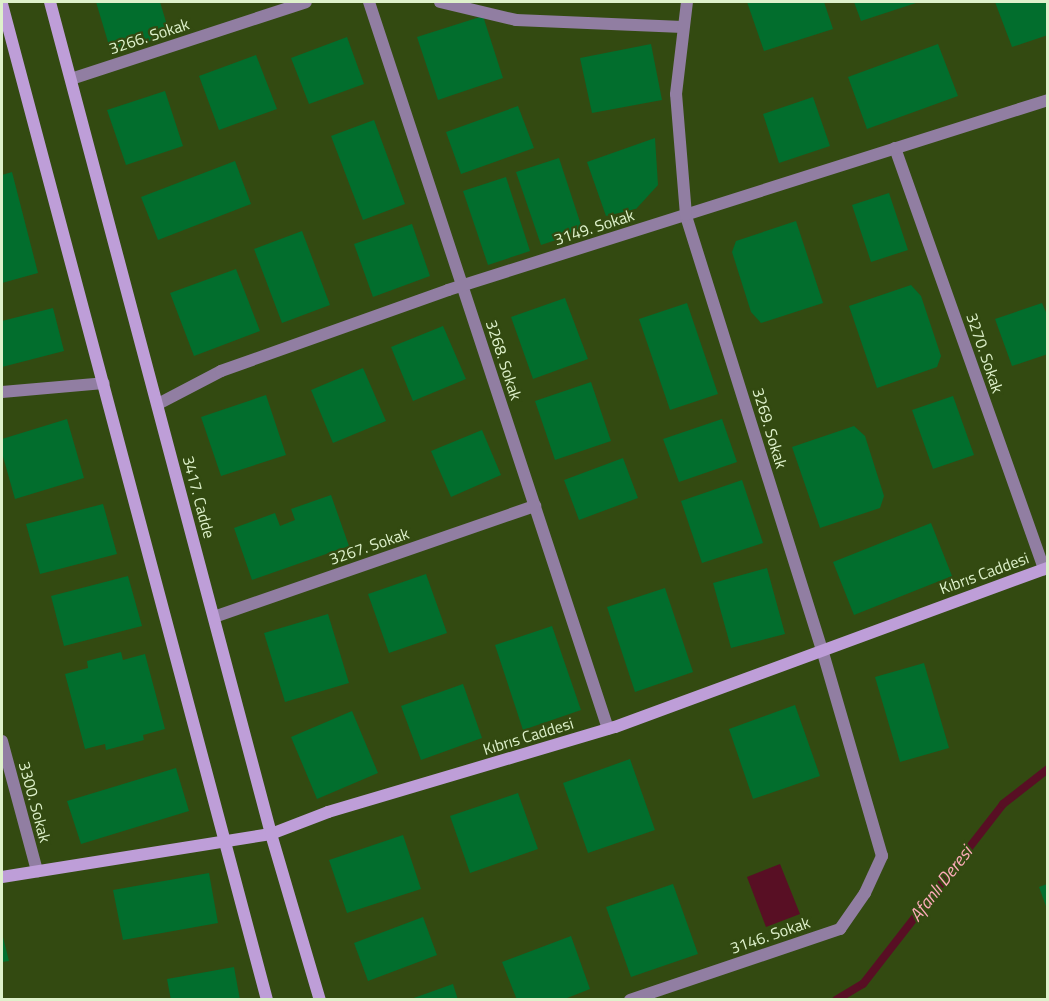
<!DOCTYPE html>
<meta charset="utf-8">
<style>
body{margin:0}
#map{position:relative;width:1049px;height:1001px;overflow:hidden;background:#334a11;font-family:"Titillium Web",sans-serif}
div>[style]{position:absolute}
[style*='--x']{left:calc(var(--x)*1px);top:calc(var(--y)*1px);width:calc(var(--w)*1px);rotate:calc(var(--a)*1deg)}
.water>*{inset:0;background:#580f24}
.stream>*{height:8px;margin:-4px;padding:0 4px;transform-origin:4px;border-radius:4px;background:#580f24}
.building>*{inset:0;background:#026e2d}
.street>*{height:12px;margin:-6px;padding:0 6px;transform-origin:6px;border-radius:6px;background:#917ea2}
.secondary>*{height:12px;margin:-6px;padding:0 6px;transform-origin:6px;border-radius:6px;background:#be9ed8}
span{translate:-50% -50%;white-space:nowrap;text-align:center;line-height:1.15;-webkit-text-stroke:4.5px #334a11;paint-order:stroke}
.street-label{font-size:16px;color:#def1cb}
.water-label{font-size:18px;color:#fdacb9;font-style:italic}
.frame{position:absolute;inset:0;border:3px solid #def1cb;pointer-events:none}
</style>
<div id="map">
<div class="water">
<div style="clip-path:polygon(780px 864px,800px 914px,766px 927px,747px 877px)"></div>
</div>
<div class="stream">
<div style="--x:836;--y:1000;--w:31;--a:-31"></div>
<div style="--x:863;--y:984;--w:228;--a:-52.1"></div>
<div style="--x:1003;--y:804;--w:57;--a:-37.9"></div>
</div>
<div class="building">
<div style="clip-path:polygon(96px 2px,160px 2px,170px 35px,111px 52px)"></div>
<div style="clip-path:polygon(747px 2px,824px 2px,833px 29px,764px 51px)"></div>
<div style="clip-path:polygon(854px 2px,919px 2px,861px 21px)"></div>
<div style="clip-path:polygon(995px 2px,1048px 2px,1048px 35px,1012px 47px)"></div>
<div style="clip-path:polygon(483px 16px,503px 78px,438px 100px,417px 37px)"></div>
<div style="clip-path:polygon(347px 37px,364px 84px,309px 104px,291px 58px)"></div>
<div style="clip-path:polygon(651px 44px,662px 100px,592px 113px,580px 58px)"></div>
<div style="clip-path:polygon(938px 44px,958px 96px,867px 129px,848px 77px)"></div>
<div style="clip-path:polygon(256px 55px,277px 109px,219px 130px,199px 76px)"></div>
<div style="clip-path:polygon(165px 91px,183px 146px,126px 165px,107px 110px)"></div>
<div style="clip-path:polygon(813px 97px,830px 146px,779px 163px,763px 114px)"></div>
<div style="clip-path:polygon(518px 106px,534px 148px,461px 174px,446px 132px)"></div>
<div style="clip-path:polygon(374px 120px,405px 204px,363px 220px,331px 136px)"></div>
<div style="clip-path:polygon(655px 138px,658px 185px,636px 209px,606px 216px,587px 162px)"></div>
<div style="clip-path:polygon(559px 158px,583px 231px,541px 245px,516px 172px)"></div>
<div style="clip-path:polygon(235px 161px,251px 204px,158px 240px,141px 197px)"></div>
<div style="clip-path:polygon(12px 172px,38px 273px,2px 283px,2px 175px)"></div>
<div style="clip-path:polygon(506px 177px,530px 251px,488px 265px,463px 191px)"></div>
<div style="clip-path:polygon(889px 193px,908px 250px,871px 262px,852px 205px)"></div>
<div style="clip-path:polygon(796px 221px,823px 303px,761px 323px,751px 312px,732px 252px,736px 241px)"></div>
<div style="clip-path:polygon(412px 224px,430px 276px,373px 297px,354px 244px)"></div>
<div style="clip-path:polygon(302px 231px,330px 305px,282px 323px,254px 249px)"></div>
<div style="clip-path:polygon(236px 269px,260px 331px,194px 356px,170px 293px)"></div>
<div style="clip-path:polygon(911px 285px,921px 296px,941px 356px,937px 367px,877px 388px,849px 306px)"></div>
<div style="clip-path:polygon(565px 298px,588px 359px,533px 379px,511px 317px)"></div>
<div style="clip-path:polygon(687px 303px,718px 394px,670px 410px,639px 319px)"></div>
<div style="clip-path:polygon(1042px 303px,1048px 317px,1048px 354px,1012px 366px,995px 319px)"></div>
<div style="clip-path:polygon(53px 308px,64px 351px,2px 367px,2px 321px)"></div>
<div style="clip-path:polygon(443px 326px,466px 379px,413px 401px,391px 347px)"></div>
<div style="clip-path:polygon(363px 368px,386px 421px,333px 443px,311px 390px)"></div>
<div style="clip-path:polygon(591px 382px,611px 441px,555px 460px,535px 401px)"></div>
<div style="clip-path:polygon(266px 395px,286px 455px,221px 476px,201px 417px)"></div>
<div style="clip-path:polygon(953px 396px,974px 455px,933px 469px,912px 410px)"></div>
<div style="clip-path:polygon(67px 419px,84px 478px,15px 499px,2px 453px,2px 439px)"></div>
<div style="clip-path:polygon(722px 419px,737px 462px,679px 482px,663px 439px)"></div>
<div style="clip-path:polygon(854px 426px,865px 436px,884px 496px,880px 508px,820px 528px,792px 447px)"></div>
<div style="clip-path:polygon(482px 430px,501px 475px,451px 497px,431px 451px)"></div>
<div style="clip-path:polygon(623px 458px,638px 498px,579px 520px,564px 480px)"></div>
<div style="clip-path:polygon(742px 480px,763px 543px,702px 563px,681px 501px)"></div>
<div style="clip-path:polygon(331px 495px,349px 546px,252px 580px,234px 528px,275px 513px,280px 526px,295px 520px,291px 509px)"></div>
<div style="clip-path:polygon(103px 504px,117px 554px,40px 574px,26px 524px)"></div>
<div style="clip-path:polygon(931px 523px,952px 576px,854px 615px,833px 562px)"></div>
<div style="clip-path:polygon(767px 568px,785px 634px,731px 648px,713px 583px)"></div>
<div style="clip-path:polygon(426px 574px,447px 633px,389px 653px,368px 594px)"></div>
<div style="clip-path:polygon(128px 576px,142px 626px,64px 646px,51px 596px)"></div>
<div style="clip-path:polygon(665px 588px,693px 672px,635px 692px,607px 607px)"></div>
<div style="clip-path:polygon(328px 614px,349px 683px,285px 702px,264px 633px)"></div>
<div style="clip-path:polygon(552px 626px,581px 710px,523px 730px,495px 645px)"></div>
<div style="clip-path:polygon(121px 652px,123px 660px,145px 654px,165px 729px,143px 735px,144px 740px,106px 750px,105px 744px,85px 749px,65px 674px,88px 668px,87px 661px)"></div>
<div style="clip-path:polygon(924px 663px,949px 748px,900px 762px,875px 677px)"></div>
<div style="clip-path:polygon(463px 684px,482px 738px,421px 760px,401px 706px)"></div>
<div style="clip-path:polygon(795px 705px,820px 776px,753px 799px,729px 729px)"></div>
<div style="clip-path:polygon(352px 711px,378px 773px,317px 799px,291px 737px)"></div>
<div style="clip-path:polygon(630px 759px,655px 830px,588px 853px,563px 783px)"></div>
<div style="clip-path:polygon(176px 768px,189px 811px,81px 844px,67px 801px)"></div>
<div style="clip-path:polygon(518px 793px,538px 849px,470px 873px,450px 816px)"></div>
<div style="clip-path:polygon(403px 835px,421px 889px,347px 913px,329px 860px)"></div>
<div style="clip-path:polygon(209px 873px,218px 923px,123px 940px,113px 890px)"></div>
<div style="clip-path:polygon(673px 884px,698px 954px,631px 977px,606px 907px)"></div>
<div style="clip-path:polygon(1047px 884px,1047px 909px,1039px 887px)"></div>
<div style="clip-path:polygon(423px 917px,437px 955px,368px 981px,354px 943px)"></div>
<div style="clip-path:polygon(2px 933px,9px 961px,2px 962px)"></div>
<div style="clip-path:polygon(571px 936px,590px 989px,562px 1000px,517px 1000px,502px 962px)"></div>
<div style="clip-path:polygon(234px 967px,240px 1000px,171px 1000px,167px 979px)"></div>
<div style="clip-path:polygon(453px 984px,458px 1000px,411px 1000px,411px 999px)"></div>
</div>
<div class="street">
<div style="--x:369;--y:2;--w:765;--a:71.8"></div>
<div style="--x:440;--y:2;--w:78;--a:13.3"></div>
<div style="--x:516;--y:20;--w:167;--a:2.4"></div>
<div style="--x:71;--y:79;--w:247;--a:-18.1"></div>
<div style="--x:895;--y:148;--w:447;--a:70.5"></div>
<div style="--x:2;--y:392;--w:102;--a:-5"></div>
<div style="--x:158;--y:404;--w:71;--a:-27.6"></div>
<div style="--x:221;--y:371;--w:241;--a:-19.6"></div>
<div style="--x:448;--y:290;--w:629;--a:-17.57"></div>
<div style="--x:214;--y:617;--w:340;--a:-19.1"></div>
<div style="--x:2;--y:741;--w:135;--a:74.9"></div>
<div style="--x:630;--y:1000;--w:222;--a:-18.7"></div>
<div style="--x:840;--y:929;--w:44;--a:-55.2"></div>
<div style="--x:865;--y:893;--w:41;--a:-65.3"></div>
<div style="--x:882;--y:856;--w:215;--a:-106.2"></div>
<div style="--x:822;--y:650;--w:456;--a:-107.4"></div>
<div style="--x:686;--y:215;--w:121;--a:-94.7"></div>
<div style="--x:676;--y:94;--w:93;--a:-83.2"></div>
</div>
<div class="secondary">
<div style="--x:50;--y:2;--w:861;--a:75.12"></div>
<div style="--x:271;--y:834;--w:173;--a:73.6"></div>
<div style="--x:2;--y:4;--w:1031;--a:75.1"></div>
<div style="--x:2;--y:877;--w:272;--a:-9.1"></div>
<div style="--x:271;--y:834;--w:61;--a:-21.1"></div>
<div style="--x:328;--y:812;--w:299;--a:-16.5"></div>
<div style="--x:615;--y:727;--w:461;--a:-20.2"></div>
</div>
<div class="street-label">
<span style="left:149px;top:36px;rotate:-18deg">3266. Sokak</span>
<span style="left:594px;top:227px;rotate:-18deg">3149. Sokak</span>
<span style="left:985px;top:353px;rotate:71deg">3270. Sokak</span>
<span style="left:504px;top:360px;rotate:72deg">3268. Sokak</span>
<span style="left:770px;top:428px;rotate:73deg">3269. Sokak</span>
<span style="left:199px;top:497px;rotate:75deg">3417. Cadde</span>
<span style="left:369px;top:546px;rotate:-19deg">3267. Sokak</span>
<span style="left:984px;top:573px;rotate:-20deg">Kıbrıs Caddesi</span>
<span style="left:528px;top:736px;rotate:-17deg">Kıbrıs Caddesi</span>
<span style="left:35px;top:802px;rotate:75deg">3300. Sokak</span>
<span style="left:770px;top:935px;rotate:-19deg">3146. Sokak</span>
</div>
<div class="water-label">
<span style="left:941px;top:884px;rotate:-52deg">Afanlı Deresi</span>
</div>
<div class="frame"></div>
</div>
